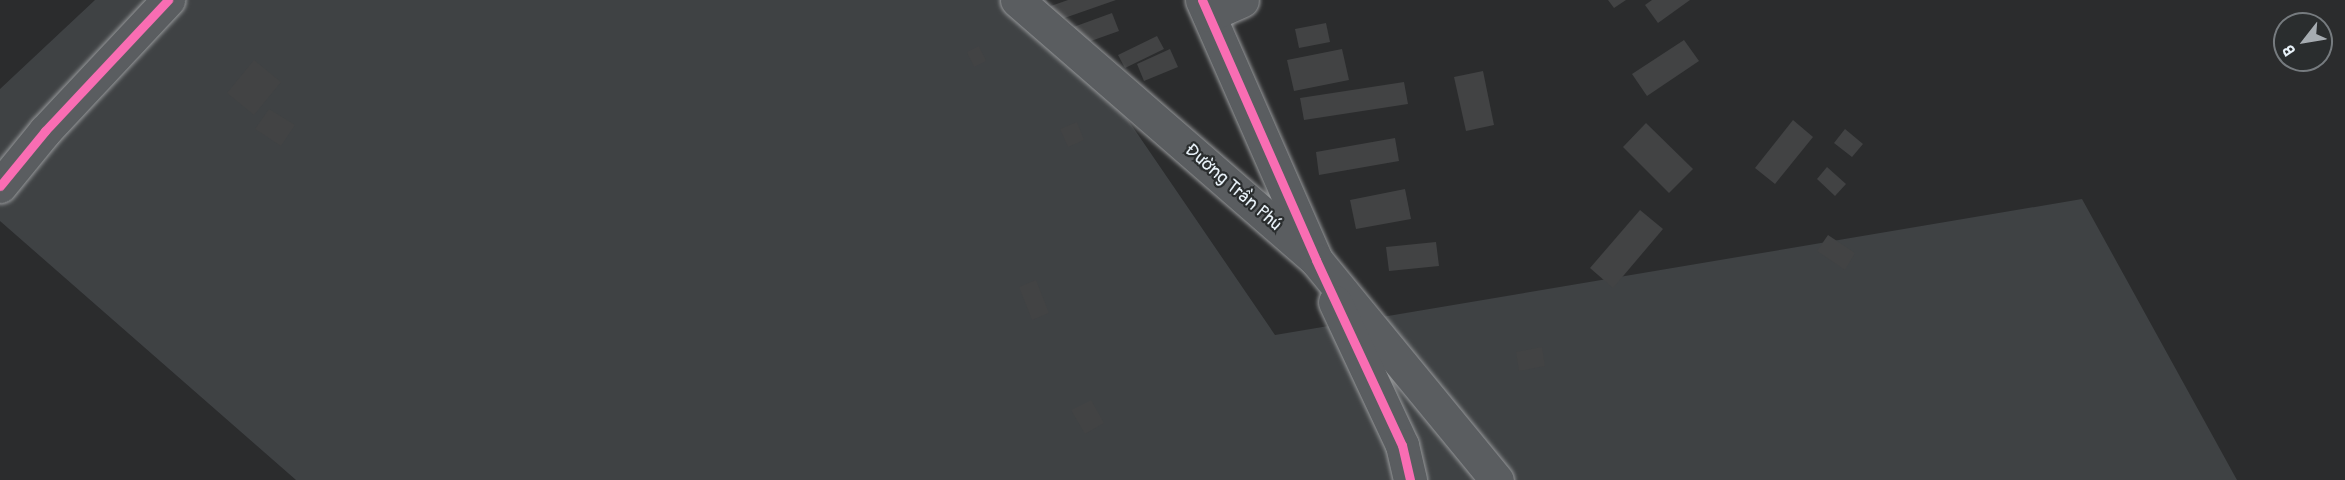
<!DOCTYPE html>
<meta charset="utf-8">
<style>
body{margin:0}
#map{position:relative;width:2345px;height:480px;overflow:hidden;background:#2b2c2d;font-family:Pangolin,sans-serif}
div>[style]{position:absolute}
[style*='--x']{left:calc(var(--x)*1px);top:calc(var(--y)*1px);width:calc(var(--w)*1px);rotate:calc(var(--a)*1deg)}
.green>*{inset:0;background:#3f4244}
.building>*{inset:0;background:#424344}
.roads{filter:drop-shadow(0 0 2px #96989a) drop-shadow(0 0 2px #96989a)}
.street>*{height:33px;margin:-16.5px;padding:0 16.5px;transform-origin:16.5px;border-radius:16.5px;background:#5a5d60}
.secondary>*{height:33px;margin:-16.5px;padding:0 16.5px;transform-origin:16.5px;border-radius:16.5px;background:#5a5d60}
.cycleway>*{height:9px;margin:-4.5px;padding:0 4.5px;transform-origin:4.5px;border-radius:4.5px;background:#f96db3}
span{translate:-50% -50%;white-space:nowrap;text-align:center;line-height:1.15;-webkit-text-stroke:4.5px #2a2d2e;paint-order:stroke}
.street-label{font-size:18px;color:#e8f1f8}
.north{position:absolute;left:2273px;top:12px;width:60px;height:60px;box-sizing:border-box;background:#2a2d2e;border:2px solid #767b7f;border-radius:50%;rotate:239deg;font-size:16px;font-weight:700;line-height:24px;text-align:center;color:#e8f1f8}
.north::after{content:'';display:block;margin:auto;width:21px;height:27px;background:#a6acb1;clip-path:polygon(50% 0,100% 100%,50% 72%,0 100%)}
</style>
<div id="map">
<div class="green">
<div style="clip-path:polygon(95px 0,1046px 0,1275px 335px,2082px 199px,2237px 480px,296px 480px,0 221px,0 89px)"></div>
</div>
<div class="building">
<div style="clip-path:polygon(1068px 0,1116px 0,1053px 22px,1048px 7px)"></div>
<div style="clip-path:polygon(1608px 0,1626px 0,1614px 8px)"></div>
<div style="clip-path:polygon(1652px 0,1690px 0,1658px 23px,1645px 5px)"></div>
<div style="clip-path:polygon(1112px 13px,1119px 31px,1074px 47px,1068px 29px)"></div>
<div style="clip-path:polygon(1326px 23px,1330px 42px,1299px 48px,1295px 29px)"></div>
<div style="clip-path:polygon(1157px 36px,1164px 49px,1125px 68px,1118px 55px)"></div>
<div style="clip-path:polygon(1684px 40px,1699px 61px,1647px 96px,1632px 74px)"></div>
<div style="clip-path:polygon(979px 46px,986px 61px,974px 67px,967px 52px)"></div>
<div style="clip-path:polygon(1170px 49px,1178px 67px,1144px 81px,1137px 64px)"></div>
<div style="clip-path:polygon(1342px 49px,1349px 80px,1294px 91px,1287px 60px)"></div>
<div style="clip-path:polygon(254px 60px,281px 82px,254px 115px,227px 93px)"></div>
<div style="clip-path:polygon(1483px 71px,1494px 125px,1466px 131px,1454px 77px)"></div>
<div style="clip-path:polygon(1404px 82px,1408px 104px,1304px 120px,1300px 98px)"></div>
<div style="clip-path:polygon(269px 109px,295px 125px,281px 146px,255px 129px)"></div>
<div style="clip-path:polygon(1793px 120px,1813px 137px,1775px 184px,1755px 168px)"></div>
<div style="clip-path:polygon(1077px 122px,1084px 140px,1068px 147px,1060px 129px)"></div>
<div style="clip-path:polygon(1646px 123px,1693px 169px,1669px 193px,1623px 147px)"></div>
<div style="clip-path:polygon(1845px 129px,1863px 144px,1852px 157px,1834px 143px)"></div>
<div style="clip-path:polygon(1395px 138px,1399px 161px,1319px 175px,1316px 152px)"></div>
<div style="clip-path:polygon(1827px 167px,1846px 184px,1835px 196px,1817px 179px)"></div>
<div style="clip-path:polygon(1405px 189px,1411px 219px,1356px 229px,1350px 200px)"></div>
<div style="clip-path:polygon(1640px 210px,1663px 229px,1613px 288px,1590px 268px)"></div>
<div style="clip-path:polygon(1828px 235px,1855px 253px,1845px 270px,1817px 251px)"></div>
<div style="clip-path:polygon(1436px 242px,1439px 266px,1389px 271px,1386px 247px)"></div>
<div style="clip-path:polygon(1036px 280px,1049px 313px,1032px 320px,1019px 287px)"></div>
<div style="clip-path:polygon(1542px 347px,1545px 366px,1519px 371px,1516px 352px)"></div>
<div style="clip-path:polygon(1091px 400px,1104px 423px,1085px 434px,1071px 410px)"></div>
</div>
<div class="roads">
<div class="street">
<div style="--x:1202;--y:0;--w:284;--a:66.3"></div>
<div style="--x:1209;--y:15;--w:36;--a:-24"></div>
<div style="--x:0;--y:186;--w:71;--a:-50.7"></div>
<div style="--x:45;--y:131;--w:180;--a:-46.8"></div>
</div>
<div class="secondary">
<div style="--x:1017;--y:0;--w:396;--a:41"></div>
<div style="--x:1316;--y:260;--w:285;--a:50.6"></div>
<div style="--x:1335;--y:302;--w:158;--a:64.9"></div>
<div style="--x:1402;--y:445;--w:36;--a:77"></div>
</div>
</div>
<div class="cycleway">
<div style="--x:1202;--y:0;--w:284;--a:66.3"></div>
<div style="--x:1316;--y:260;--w:204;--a:65.1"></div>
<div style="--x:1402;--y:445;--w:36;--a:77"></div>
<div style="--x:0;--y:186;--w:71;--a:-50.7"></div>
<div style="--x:45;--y:131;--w:180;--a:-46.8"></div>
</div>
<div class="street-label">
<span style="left:1233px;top:188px;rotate:41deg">Đường Trần Phú</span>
</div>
<div class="north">B</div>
</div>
